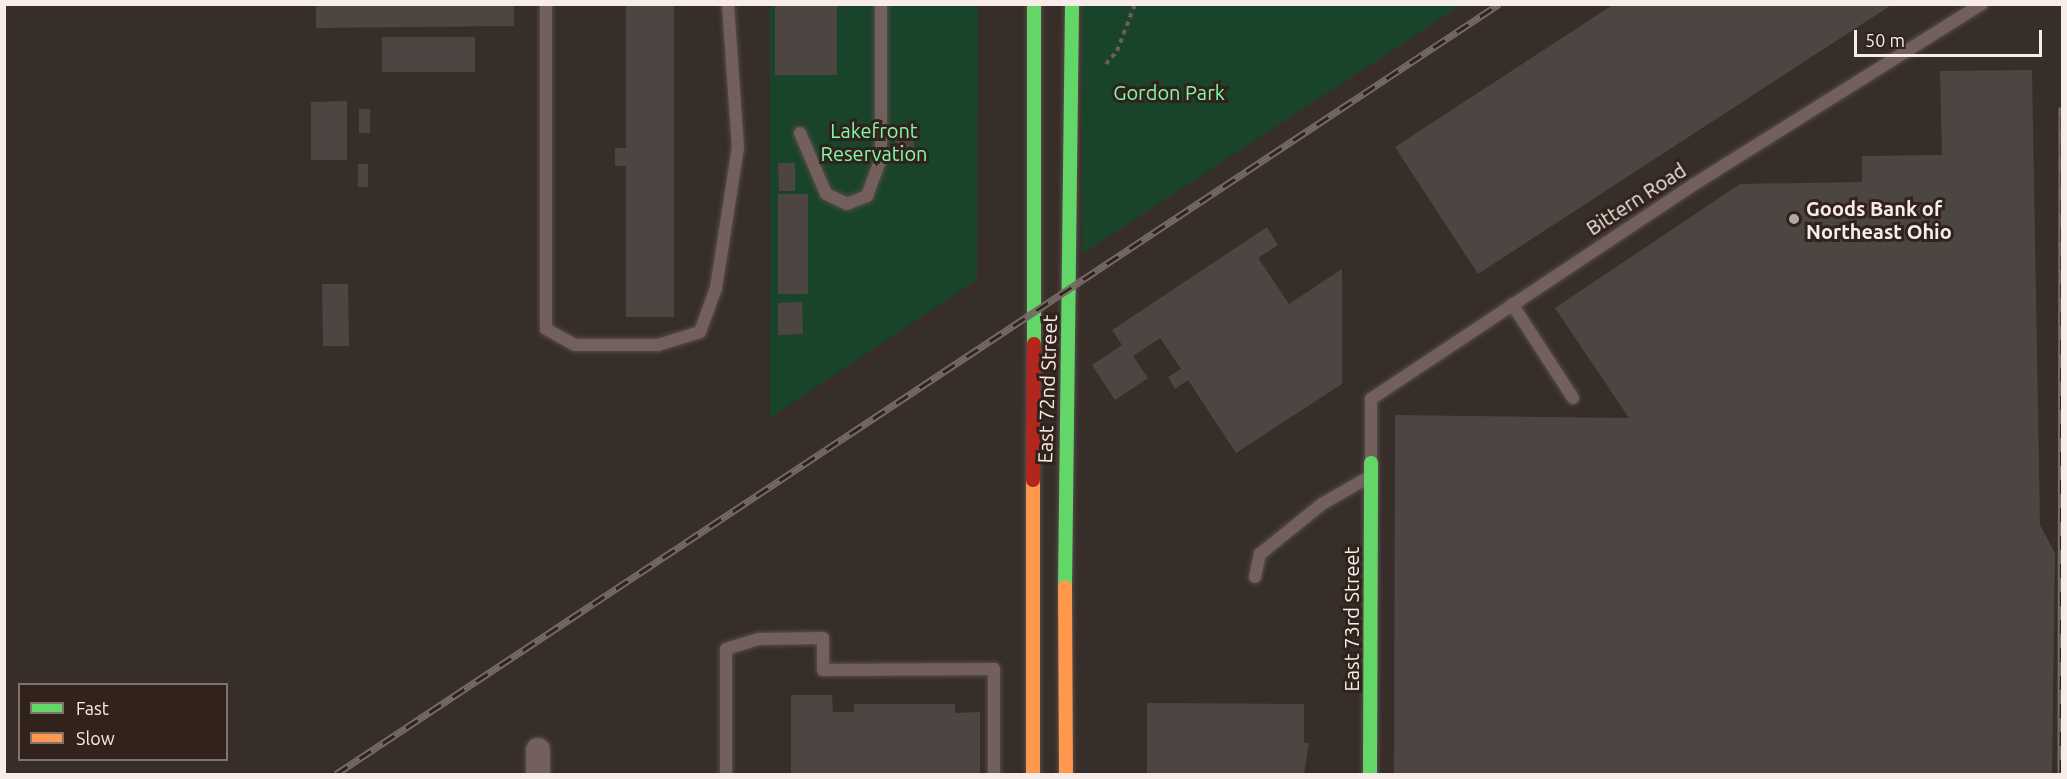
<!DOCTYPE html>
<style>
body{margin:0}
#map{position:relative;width:2067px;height:779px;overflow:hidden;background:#372e2a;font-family:Ubuntu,sans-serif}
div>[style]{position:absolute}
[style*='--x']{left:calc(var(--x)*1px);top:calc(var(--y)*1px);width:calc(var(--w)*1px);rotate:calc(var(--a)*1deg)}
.green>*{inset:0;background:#1a4429}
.building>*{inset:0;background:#4d4542}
.path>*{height:4px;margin-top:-2px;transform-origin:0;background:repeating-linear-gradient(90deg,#6b5e5a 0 4.5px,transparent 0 9px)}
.roads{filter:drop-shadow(0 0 2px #554d49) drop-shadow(0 0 2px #554d49)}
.lane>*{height:12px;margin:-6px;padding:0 6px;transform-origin:6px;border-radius:6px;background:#735f5b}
.street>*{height:24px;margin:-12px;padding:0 12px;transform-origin:12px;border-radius:12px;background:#735f5b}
.fast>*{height:14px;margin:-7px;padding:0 7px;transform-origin:7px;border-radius:7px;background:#63d668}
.slow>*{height:14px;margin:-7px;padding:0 7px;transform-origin:7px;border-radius:7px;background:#ff974d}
.jam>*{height:14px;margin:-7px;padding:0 7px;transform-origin:7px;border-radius:7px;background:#b3261e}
.rail>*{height:7px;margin-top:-3.5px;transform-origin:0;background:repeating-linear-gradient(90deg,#31221c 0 14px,#756965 0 28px);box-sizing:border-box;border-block:2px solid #756965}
.dots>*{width:16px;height:16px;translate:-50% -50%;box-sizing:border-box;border:3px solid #31221c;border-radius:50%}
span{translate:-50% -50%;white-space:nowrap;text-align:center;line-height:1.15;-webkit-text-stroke:6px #31221c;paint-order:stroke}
.park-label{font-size:20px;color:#80faaa}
.street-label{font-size:20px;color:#f7ece7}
.poi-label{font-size:20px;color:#f7ece7;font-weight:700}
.left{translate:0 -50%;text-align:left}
.frame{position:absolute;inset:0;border:6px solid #f7ece7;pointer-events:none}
.legend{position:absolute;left:18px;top:683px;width:210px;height:78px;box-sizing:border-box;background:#31221c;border:2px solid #80736d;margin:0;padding:8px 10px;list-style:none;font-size:18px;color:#f7ece7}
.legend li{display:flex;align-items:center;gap:12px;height:30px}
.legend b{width:30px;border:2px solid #80736d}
.scale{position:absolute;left:1854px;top:30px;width:188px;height:27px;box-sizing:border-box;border:3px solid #f7ece7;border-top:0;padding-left:8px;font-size:18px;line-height:21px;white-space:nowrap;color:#f7ece7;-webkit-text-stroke:4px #31221c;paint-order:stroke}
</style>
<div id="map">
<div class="green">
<div style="clip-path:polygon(1082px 4px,1461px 5px,1082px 254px)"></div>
<div style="clip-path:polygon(770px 5px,978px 5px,977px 280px,770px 418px)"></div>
</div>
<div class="building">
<div style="clip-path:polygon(316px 4px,514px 4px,514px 26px,316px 28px)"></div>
<div style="clip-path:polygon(626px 4px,674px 4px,674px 317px,626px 317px,626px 166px,615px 166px,615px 148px,626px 148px)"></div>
<div style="clip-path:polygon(775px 4px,837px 4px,837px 75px,775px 75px)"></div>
<div style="clip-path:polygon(1614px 4px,1893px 4px,1478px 274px,1395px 147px)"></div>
<div style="clip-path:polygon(382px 37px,475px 37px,475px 72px,382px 72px)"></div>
<div style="clip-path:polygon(2032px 70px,2040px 525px,2055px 553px,2052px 774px,1394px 774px,1395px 415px,1629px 418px,1555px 308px,1740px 184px,1862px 182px,1862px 156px,1942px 155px,1940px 71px)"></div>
<div style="clip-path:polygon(347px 101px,347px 160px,311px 160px,311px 102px)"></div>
<div style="clip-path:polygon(359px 109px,370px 109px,370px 133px,359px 133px)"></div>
<div style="clip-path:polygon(895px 135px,914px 135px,914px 159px,895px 159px)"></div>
<div style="clip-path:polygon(778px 163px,795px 163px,795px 191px,779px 191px)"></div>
<div style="clip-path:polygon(358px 164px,368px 164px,368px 187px,358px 187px)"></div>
<div style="clip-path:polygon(778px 194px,808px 194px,808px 294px,778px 294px)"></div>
<div style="clip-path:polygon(1267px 227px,1278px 245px,1258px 258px,1289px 304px,1342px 269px,1342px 384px,1236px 453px,1188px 380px,1175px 389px,1168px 377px,1181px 369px,1160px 338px,1133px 356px,1148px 378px,1115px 400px,1092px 365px,1122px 345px,1112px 330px)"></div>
<div style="clip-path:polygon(322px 284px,348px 284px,349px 346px,323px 346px)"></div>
<div style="clip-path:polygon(802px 302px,803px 334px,778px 335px,778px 303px)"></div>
<div style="clip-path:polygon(791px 695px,832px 695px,833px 712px,854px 712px,854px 704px,955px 704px,955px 713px,980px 712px,980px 774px,791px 774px)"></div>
<div style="clip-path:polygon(1147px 703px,1304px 704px,1304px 743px,1309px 743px,1304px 774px,1147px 774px)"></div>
</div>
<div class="path">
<div style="--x:1106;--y:64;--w:17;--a:-50"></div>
<div style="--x:1117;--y:51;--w:50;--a:-69"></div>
</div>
<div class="roads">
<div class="lane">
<div style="--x:546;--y:4;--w:325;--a:90"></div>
<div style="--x:546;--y:329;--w:33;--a:29"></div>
<div style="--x:575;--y:345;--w:83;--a:0"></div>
<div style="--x:658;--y:345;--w:44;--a:-17.2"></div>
<div style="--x:700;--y:332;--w:47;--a:-70"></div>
<div style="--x:716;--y:288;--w:142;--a:-81.1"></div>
<div style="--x:738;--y:148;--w:144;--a:-94"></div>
<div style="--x:800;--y:133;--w:66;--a:66.9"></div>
<div style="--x:826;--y:194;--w:23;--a:25"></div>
<div style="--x:847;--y:204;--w:22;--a:-22"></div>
<div style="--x:867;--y:196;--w:40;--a:-69.8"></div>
<div style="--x:881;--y:158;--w:154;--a:-90"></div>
<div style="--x:1512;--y:304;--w:112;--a:57"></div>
<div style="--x:1371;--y:462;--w:63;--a:-90"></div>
<div style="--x:1371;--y:399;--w:387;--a:-33.6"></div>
<div style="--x:1693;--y:185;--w:341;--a:-32.1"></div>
<div style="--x:1255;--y:577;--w:24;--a:-78"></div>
<div style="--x:1260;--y:554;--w:80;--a:-38.9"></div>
<div style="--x:1322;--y:504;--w:54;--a:-29.9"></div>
<div style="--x:726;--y:774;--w:125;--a:-90"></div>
<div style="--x:726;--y:649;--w:34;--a:-17"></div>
<div style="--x:758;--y:639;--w:65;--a:-0.9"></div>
<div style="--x:823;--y:638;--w:32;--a:90"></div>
<div style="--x:823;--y:670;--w:171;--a:-0.3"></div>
<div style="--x:994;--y:669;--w:105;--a:90"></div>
</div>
<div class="street">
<div style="--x:538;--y:774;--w:24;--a:-90"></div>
</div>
<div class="fast">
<div style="--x:1034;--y:344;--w:340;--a:-90"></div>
<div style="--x:1065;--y:587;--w:583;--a:-89.31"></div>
<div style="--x:1370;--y:774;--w:311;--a:-89.8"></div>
</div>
<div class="slow">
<div style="--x:1065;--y:587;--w:187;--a:89.7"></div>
<div style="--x:1033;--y:774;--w:294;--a:-90"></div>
</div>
<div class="jam">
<div style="--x:1033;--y:480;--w:136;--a:-89.6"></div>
</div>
</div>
<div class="rail">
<div style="--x:336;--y:774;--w:1395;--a:-33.51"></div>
<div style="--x:2061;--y:774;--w:667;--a:-89.91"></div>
</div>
<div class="dots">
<div style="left:1794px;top:219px;background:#b4aaa5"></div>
</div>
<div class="park-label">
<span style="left:1169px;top:92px">Gordon Park</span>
<span style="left:874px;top:142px">Lakefront<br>Reservation</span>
</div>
<div class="street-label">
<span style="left:1636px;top:199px;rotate:-33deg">Bittern Road</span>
<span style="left:1047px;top:389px;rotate:-88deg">East 72nd Street</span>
<span style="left:1351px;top:619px;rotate:-90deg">East 73rd Street</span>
</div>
<div class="poi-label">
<span class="left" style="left:1806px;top:220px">Goods Bank of<br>Northeast Ohio</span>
</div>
<div class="frame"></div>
<ul class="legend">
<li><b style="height:8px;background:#63d668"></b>Fast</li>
<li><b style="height:8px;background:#ff974d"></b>Slow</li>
</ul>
<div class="scale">50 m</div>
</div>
